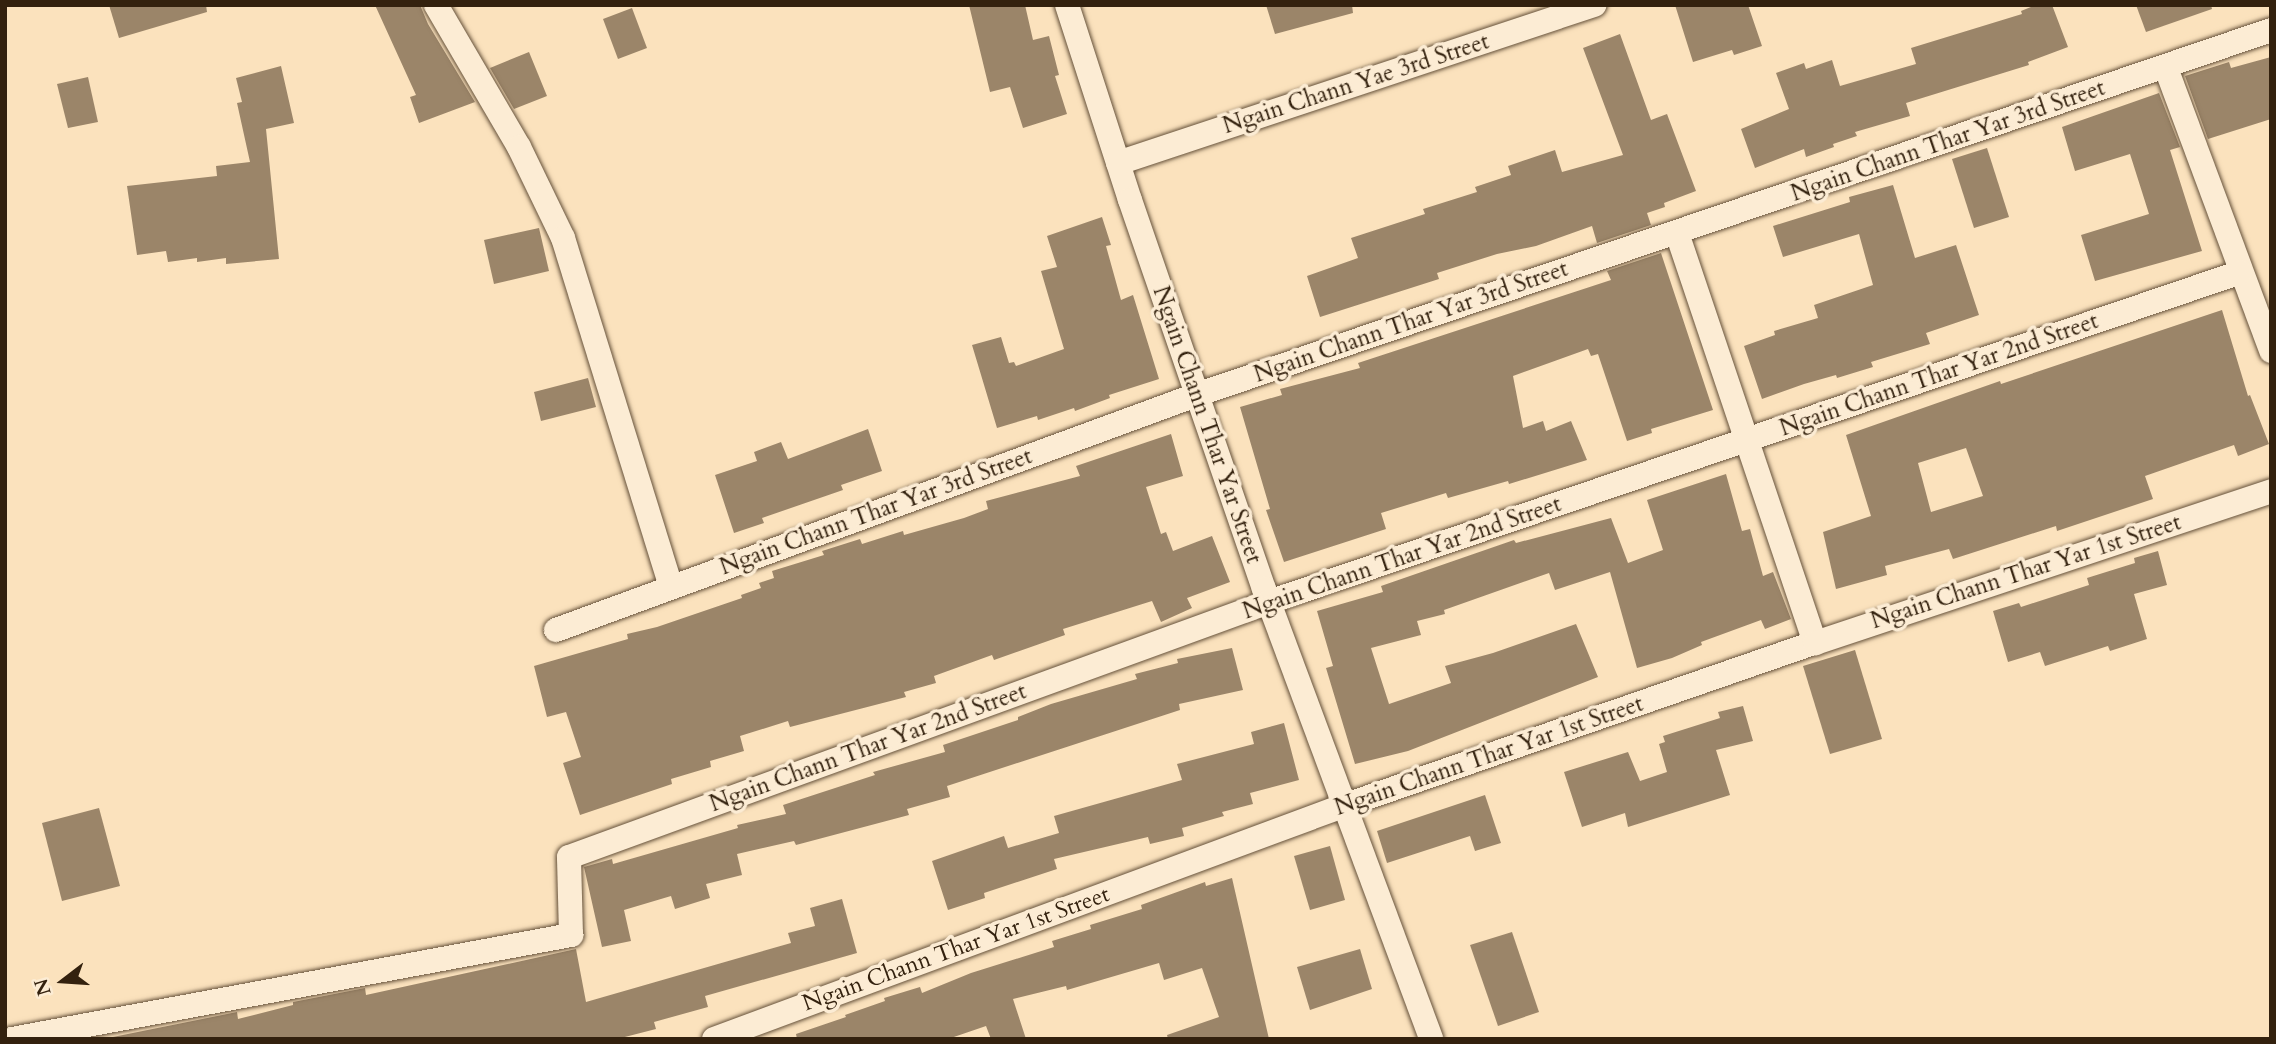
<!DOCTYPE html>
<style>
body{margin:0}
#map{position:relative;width:2276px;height:1044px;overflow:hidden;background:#fbe2bd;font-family:Cardo,serif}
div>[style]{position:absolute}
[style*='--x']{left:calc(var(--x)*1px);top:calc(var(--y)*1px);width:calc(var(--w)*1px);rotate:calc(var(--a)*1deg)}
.building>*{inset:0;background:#9b8569}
.roads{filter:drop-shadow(0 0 2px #65513a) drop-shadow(0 0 2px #65513a)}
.street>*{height:24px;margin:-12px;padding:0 12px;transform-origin:12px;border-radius:12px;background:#fcecd4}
span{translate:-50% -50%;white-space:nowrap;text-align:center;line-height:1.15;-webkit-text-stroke:7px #fcecd4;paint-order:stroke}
.street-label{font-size:23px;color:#33210e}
.frame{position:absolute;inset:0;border:7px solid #33210e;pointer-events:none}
.north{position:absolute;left:28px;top:946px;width:70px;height:70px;-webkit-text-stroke:5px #fcecd4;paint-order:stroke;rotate:253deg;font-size:19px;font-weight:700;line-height:28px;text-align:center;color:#33210e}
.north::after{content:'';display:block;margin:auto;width:24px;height:32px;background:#33210e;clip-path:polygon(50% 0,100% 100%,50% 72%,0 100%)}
</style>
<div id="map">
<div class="building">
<div style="clip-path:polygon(109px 5px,206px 5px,207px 12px,119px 38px)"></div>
<div style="clip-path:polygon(375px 5px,420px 5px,428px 24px,475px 102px,419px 123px,410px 97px,416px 95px)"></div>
<div style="clip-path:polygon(969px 5px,1025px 5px,1033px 40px,1049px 36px,1059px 75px,1055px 76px,1067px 114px,1023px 128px,1010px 87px,990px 92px)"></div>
<div style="clip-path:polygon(1266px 5px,1352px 5px,1353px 13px,1275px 34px)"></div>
<div style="clip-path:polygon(1675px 5px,1748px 5px,1762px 46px,1734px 55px,1732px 50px,1693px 62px)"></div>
<div style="clip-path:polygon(2036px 5px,2052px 5px,2068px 47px,2028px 62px,2029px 65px,1906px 103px,1910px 116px,1855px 132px,1857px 136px,1833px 144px,1834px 147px,1806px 157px,1804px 149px,1755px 168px,1741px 129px,1789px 109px,1776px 73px,1804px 63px,1806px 69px,1832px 60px,1840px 86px,1916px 64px,1911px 48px,2022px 14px,2021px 11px)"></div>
<div style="clip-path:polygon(2136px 5px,2211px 5px,2212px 9px,2146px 32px)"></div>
<div style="clip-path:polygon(632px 8px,647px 48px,618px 59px,603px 19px)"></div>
<div style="clip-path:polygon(1620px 34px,1651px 120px,1667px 114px,1696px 191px,1664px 203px,1665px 207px,1647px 213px,1651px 225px,1597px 243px,1592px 226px,1536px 246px,1497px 254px,1437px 273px,1439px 279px,1320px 317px,1307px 276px,1358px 258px,1351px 238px,1425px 214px,1423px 209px,1477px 192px,1475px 187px,1511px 175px,1508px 166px,1555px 150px,1562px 172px,1623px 155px,1583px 48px)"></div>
<div style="clip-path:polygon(529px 52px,547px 96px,514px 109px,490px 68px)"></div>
<div style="clip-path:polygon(2271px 57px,2271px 119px,2208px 139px,2185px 76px,2229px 62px,2231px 68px)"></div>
<div style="clip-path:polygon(281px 66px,294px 123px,266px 129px,279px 259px,226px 264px,226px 258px,197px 262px,197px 258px,168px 262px,166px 251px,137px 255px,127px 186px,217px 176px,216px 166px,250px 162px,237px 103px,242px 102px,236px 78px)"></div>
<div style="clip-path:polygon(88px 77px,98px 122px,68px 128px,57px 84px)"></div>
<div style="clip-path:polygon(2159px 93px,2180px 147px,2170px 150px,2202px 251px,2095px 281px,2081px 235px,2149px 214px,2130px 154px,2075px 171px,2062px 127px)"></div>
<div style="clip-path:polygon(1987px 148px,2009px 217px,1974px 228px,1952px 159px)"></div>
<div style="clip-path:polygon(1893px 185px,1915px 258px,1956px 245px,1979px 315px,1926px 333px,1930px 344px,1871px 362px,1873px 367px,1837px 378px,1836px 375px,1804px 384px,1762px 399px,1744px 346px,1775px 335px,1774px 331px,1818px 318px,1814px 305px,1873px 285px,1859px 234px,1783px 257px,1773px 226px,1850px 202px,1849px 197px)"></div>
<div style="clip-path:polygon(1102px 217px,1111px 245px,1106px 246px,1121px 300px,1133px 295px,1159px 379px,1109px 395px,1110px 398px,1075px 411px,1074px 408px,1038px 420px,1037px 416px,997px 428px,972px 345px,1001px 337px,1009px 363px,1014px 362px,1016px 366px,1064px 349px,1041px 271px,1057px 267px,1047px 236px)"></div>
<div style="clip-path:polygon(539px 228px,549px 271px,494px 284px,484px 240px)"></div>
<div style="clip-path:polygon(1661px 253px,1713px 410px,1651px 429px,1652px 433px,1627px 441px,1598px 354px,1591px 356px,1588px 349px,1513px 376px,1523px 428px,1543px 421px,1546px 431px,1571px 421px,1587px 460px,1509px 484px,1508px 481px,1448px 498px,1446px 493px,1381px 513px,1386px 529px,1284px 562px,1266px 510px,1270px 509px,1240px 407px,1282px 395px,1280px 389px,1360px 368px,1358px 363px,1611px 280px,1607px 271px)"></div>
<div style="clip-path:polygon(evenodd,2222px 310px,2248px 396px,2250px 395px,2269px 444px,2238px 456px,2234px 445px,2145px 476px,2153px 499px,2057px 531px,2056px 526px,1953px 559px,1949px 549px,1885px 566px,1887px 575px,1836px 589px,1823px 532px,1871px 516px,1846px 435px,2000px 381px,2001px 384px,2222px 310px,1966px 448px,1983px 496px,1931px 512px,1918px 463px,1966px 448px)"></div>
<div style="clip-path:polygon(588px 378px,596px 407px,541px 421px,534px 392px)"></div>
<div style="clip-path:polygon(868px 429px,882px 471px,841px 485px,843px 490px,762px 518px,764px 523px,734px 533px,715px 475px,757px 461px,754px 452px,781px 442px,788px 459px)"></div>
<div style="clip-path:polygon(1171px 434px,1183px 476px,1146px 487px,1161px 534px,1166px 532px,1173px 551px,1212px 536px,1230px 582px,1187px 598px,1192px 608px,1161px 622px,1152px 601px,1063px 629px,1065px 635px,994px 660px,992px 655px,934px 676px,936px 683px,904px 692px,906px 697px,790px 727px,788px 721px,740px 736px,744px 751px,710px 761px,711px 767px,671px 779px,672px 784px,580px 815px,563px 763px,581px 757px,566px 712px,547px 717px,534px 666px,628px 639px,627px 634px,657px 627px,742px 598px,741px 595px,761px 588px,759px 583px,774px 578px,772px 571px,824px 555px,822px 551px,860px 539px,862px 544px,903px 531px,904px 535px,964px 518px,988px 509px,986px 501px,1080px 476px,1076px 466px)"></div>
<div style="clip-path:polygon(1726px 474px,1742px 531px,1750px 529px,1763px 576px,1773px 572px,1791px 619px,1765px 629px,1761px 620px,1701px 642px,1702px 645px,1672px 658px,1637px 668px,1610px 572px,1555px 590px,1549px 573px,1444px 610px,1445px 614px,1417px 621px,1421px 635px,1371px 648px,1389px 704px,1451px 683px,1445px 666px,1493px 653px,1576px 624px,1598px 677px,1408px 751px,1355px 764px,1326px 668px,1333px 666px,1317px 611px,1383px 592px,1381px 586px,1514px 540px,1516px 543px,1611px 518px,1628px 563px,1663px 550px,1647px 500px)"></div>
<div style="clip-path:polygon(2158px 551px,2167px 585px,2134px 594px,2147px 639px,2110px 651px,2108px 646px,2045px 666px,2040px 652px,2008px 662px,1993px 611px,2019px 603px,2021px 607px,2089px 585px,2087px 578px,2135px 563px,2134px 558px)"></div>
<div style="clip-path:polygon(1232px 648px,1243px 690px,1179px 704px,1180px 710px,947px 786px,950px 797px,907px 809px,909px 815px,796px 845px,794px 841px,737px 854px,742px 875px,706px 884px,710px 898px,675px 909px,671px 896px,624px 910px,631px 941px,602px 947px,584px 867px,612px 859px,613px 864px,738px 828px,737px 825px,786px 814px,783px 805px,875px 775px,873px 772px,945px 752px,943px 745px,1018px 720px,1018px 717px,1051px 704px,1137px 679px,1135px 674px,1178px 663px,1177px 659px)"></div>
<div style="clip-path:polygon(1855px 650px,1882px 739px,1830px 754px,1803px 666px)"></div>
<div style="clip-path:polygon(1743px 706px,1753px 741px,1716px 750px,1730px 795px,1628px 827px,1625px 813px,1582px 827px,1564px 772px,1628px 752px,1640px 781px,1667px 772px,1659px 744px,1665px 742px,1663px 736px,1720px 718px,1718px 712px)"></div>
<div style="clip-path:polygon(1284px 723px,1299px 780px,1250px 793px,1253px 804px,1222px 812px,1224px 816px,1182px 828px,1184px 836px,1150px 844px,1148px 837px,1054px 859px,1057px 869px,984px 893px,985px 898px,948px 910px,932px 861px,1004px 836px,1008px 848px,1059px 833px,1054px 816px,1182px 780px,1177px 764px,1254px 744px,1251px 732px)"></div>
<div style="clip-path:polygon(1485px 795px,1501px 843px,1475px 851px,1470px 836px,1387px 863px,1377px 831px)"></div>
<div style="clip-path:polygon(99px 808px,120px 886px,62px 901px,42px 823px)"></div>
<div style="clip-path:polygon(1330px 846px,1345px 900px,1310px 910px,1294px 856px)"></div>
<div style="clip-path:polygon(1232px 878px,1269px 1039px,1168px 1039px,1167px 1035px,1219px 1017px,1202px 968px,1164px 980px,1159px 963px,1067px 990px,1066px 986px,1013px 999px,1026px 1039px,991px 1039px,986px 1026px,948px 1039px,797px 1039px,796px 1034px,846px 1017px,845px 1015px,885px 1001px,884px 998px,920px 987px,922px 993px,971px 973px,1054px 947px,1052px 941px,1091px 929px,1090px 925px,1142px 909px,1141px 905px,1205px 882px,1206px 886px)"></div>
<div style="clip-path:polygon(842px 899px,857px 953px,705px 996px,708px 1007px,654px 1022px,656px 1029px,617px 1039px,103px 1039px,237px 1012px,238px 1019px,293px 1005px,293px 1002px,365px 988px,366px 995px,576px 949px,586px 1002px,791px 943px,788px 933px,815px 926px,810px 908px)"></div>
<div style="clip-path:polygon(1512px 932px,1539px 1012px,1498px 1026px,1470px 945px)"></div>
<div style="clip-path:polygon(1360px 949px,1372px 989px,1310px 1010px,1297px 967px)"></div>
</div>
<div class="roads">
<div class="street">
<div style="--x:436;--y:5;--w:164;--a:59.7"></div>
<div style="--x:519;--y:147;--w:101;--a:64.2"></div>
<div style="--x:563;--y:238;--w:365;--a:72.8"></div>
<div style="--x:1067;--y:5;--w:205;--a:72.1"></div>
<div style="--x:1130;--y:200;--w:411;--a:71"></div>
<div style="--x:1264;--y:589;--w:480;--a:69.6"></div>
<div style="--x:2166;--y:68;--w:302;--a:69.6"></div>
<div style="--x:1118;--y:163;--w:502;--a:-18.36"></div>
<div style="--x:1677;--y:233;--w:433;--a:71.4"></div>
<div style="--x:556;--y:630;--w:682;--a:-20.16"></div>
<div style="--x:1196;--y:395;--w:1135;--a:-18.75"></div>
<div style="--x:12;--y:1039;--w:569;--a:-10.54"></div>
<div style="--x:571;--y:935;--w:78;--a:-91.5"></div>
<div style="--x:569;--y:857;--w:745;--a:-20.02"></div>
<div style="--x:1269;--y:602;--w:1026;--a:-18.75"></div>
<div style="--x:714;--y:1039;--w:671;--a:-20.33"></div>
<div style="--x:1343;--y:806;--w:499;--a:-19.1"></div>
<div style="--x:1815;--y:643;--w:481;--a:-18.4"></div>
</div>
</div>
<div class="street-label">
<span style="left:1356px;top:84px;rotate:-18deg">Ngain Chann Yae 3rd Street</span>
<span style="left:1948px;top:141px;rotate:-19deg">Ngain Chann Thar Yar 3rd Street</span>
<span style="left:1411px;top:322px;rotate:-19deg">Ngain Chann Thar Yar 3rd Street</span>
<span style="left:1939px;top:375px;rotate:-19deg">Ngain Chann Thar Yar 2nd Street</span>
<span style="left:1207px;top:425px;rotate:71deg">Ngain Chann Thar Yar Street</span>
<span style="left:876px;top:512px;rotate:-20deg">Ngain Chann Thar Yar 3rd Street</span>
<span style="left:1402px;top:558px;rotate:-19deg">Ngain Chann Thar Yar 2nd Street</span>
<span style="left:2026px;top:572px;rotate:-18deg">Ngain Chann Thar Yar 1st Street</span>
<span style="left:868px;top:748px;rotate:-20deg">Ngain Chann Thar Yar 2nd Street</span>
<span style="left:1489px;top:756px;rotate:-19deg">Ngain Chann Thar Yar 1st Street</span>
<span style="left:956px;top:949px;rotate:-20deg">Ngain Chann Thar Yar 1st Street</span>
</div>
<div class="frame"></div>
<div class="north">N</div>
</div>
